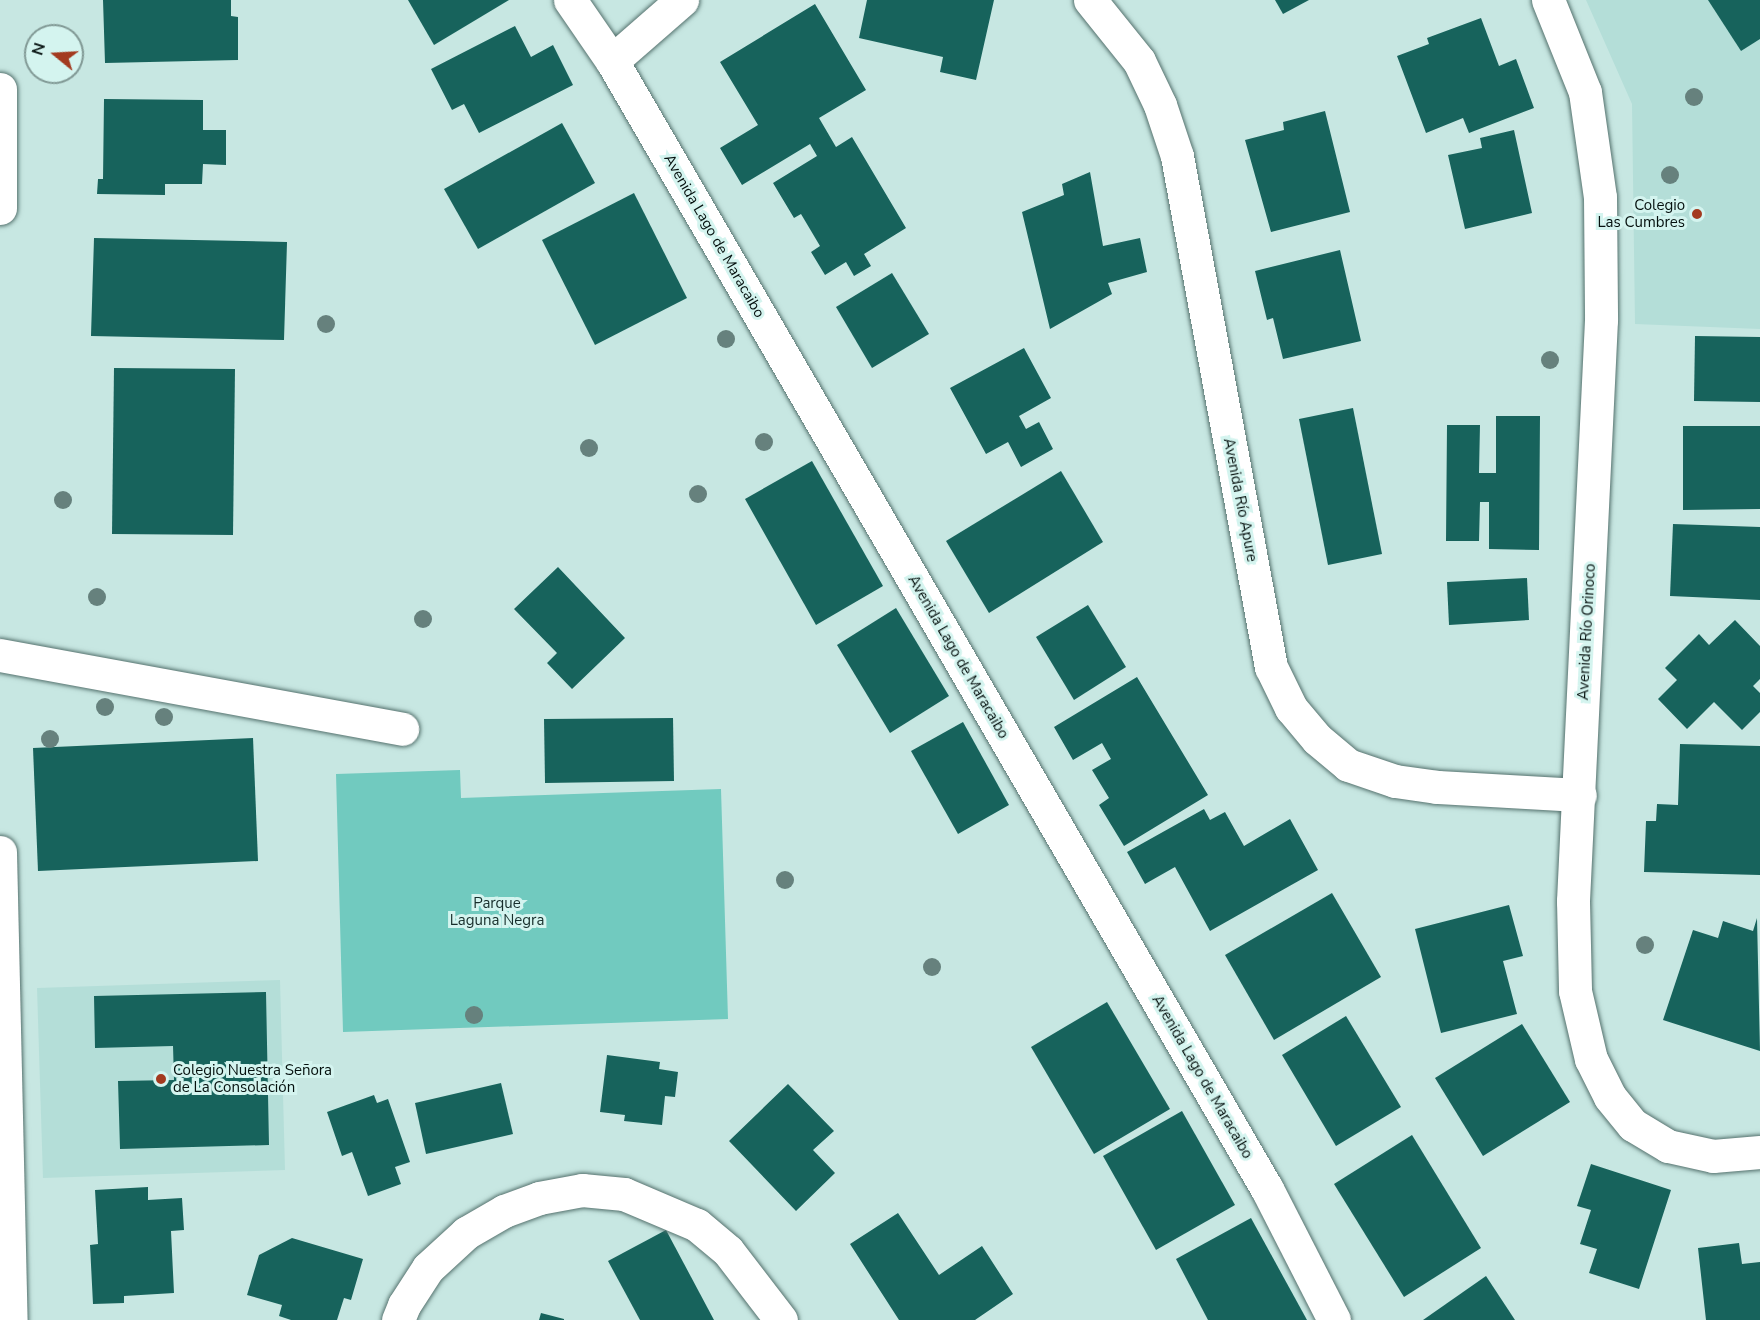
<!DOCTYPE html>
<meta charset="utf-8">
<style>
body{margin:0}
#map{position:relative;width:1760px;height:1320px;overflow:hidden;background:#c7e7e2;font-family:"Nunito Sans",sans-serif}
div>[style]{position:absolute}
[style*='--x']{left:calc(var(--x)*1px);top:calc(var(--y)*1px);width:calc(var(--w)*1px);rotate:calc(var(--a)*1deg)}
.built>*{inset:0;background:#b4ded8}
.green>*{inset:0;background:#71cabf}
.building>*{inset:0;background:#17635c}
.roads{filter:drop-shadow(0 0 2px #55726e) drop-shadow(0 0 2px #55726e)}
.street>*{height:33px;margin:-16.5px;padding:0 16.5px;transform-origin:16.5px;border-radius:16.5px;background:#fff}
.trees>*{width:18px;height:18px;margin:-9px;border-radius:50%;background:#66817d}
.dots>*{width:16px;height:16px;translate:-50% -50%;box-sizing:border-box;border:3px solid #d4f4ef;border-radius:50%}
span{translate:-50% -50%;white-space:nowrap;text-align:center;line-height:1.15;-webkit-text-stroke:6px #d4f4ef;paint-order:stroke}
.poi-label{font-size:15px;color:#05100e}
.right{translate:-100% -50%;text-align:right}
.left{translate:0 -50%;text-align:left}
.street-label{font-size:15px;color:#05100e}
.park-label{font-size:15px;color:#172e2b}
.north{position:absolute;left:24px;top:24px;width:60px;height:60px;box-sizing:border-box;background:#d4f4ef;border:2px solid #819995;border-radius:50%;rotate:288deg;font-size:16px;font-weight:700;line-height:24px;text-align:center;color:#05100e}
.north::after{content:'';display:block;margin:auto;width:21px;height:27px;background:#a33a1f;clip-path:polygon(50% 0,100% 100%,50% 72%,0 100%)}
</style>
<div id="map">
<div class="built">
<div style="clip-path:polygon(1586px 0,1760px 0,1760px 329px,1635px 324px,1632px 104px)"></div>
<div style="clip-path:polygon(280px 980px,285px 1170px,43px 1178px,37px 988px)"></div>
</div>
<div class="green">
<div style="clip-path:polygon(460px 770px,461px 798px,721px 789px,728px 1019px,343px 1032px,336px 774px)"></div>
</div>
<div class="building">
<div style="clip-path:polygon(103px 0,231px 0,231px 16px,238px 17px,238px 60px,105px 63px)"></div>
<div style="clip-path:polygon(408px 0,509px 0,434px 45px)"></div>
<div style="clip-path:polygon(867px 0,994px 0,976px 80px,940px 72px,943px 57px,859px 38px)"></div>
<div style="clip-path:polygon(1275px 0,1309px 0,1283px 14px)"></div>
<div style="clip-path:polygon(1708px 0,1760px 0,1760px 39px,1741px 51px)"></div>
<div style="clip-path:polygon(815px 4px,866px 90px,819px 118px,836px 147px,852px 137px,906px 228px,864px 254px,871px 266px,854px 276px,846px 262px,825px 275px,811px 252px,820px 246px,801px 214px,794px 218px,773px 183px,817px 156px,810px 144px,742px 185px,720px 148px,758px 125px,720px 62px)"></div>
<div style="clip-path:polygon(1481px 18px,1499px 66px,1516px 59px,1534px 108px,1469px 133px,1463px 118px,1426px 133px,1397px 56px,1429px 44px,1427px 38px)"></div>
<div style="clip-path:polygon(515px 26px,531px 57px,553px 45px,573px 85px,479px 133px,464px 104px,452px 110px,431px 69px)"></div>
<div style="clip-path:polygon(104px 99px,203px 100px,203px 130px,226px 130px,226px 165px,203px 164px,202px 184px,165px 184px,165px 195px,97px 194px,98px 179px,103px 179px)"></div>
<div style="clip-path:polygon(1325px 111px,1350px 212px,1271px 232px,1245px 140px,1284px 130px,1283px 122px)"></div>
<div style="clip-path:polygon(562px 123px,595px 183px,478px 249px,444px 189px)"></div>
<div style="clip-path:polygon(1514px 130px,1532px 213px,1465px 229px,1448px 155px,1482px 148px,1480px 138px)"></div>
<div style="clip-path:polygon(1090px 172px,1103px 246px,1140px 238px,1147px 272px,1108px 283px,1112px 294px,1050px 329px,1022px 212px,1064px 195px,1062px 184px)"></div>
<div style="clip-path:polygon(634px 193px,687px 298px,595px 345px,542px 240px)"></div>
<div style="clip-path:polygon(94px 238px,287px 242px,284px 340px,91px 336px)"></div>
<div style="clip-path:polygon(1340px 250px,1361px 341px,1283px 359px,1273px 318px,1267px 320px,1255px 271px)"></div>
<div style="clip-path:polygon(892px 273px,929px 334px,872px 368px,836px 307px)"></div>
<div style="clip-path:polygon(1695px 336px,1760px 337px,1760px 402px,1694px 401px)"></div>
<div style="clip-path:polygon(1024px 348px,1051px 398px,1019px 416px,1026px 429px,1039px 422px,1053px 449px,1021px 467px,1008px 442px,986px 454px,950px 388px)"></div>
<div style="clip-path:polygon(114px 368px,235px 369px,233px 535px,112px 534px)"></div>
<div style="clip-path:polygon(1353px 408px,1382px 554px,1328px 565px,1299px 419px)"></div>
<div style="clip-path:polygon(1496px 416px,1540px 416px,1539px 550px,1489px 549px,1489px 502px,1480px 502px,1479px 541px,1446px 541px,1447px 425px,1480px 425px,1479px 473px,1496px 473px)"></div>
<div style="clip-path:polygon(1683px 426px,1760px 426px,1760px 509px,1683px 510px)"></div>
<div style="clip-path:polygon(812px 461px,883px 586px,816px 625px,745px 499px)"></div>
<div style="clip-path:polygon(1061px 471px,1103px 542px,989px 613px,946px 541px)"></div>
<div style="clip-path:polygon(1673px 524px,1760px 527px,1760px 600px,1670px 596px)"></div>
<div style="clip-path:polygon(558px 567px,625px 638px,572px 689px,547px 663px,557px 653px,514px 609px)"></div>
<div style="clip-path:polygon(1527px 578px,1529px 620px,1449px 625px,1447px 582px)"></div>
<div style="clip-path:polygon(1088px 605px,1126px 667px,1074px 700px,1036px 637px)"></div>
<div style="clip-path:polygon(896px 608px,949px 696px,890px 733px,837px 645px)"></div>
<div style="clip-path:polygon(1735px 620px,1760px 646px,1760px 679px,1753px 686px,1760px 693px,1760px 712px,1742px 730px,1714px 702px,1687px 729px,1658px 699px,1677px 680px,1665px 668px,1699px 634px,1709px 645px)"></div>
<div style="clip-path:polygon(1137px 677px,1208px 795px,1124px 846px,1099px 805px,1109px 798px,1092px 770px,1111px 759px,1102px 743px,1073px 760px,1054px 727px)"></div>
<div style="clip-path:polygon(673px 718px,674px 781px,545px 783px,544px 719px)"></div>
<div style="clip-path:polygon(963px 722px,1009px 805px,958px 834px,911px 751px)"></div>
<div style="clip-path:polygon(253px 738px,258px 861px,38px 871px,33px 748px)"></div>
<div style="clip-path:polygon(1680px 744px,1760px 746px,1760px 875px,1644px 872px,1646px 821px,1656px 821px,1657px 804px,1678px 805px)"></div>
<div style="clip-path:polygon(1204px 809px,1210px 820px,1225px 812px,1244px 846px,1290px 819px,1318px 870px,1210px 931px,1175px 867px,1145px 884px,1127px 852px)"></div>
<div style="clip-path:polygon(1332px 893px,1381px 977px,1274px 1040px,1225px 955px)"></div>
<div style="clip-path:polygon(1509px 905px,1523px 956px,1503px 961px,1517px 1014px,1441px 1033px,1415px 929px)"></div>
<div style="clip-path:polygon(1757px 918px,1760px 1051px,1663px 1020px,1693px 930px,1718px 938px,1723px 921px,1753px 931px)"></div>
<div style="clip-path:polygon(266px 992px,269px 1145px,120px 1149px,118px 1081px,174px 1080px,173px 1046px,95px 1048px,94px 996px)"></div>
<div style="clip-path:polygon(1107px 1002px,1170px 1109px,1094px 1154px,1031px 1047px)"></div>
<div style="clip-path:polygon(1346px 1016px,1401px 1107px,1336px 1146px,1282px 1055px)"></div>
<div style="clip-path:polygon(1522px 1024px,1570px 1102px,1483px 1156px,1435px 1078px)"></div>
<div style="clip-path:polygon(607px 1055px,660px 1062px,659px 1069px,678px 1072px,675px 1097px,665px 1096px,662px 1125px,624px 1121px,625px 1115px,600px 1112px)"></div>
<div style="clip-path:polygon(501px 1083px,513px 1134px,426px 1154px,415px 1103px)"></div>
<div style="clip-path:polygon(788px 1084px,834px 1131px,813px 1150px,835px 1173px,796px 1211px,729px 1141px)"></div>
<div style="clip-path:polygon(374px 1095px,377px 1103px,388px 1099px,410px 1162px,395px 1167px,401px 1184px,368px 1196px,352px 1152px,342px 1156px,327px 1112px)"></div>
<div style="clip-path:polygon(1182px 1111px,1235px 1205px,1156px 1250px,1103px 1156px)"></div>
<div style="clip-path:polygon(1412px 1135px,1481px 1248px,1404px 1297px,1334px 1184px)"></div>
<div style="clip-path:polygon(1591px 1164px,1671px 1190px,1639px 1289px,1589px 1273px,1597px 1249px,1580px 1244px,1591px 1210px,1577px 1206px)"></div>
<div style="clip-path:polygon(148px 1187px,148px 1200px,182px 1198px,184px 1230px,171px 1231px,174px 1293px,124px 1296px,124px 1303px,93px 1304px,90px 1245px,98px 1244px,95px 1190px)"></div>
<div style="clip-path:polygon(898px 1213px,939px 1275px,982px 1246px,1013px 1294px,975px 1320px,899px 1320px,850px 1244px)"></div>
<div style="clip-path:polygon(1251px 1218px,1307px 1320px,1208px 1320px,1176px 1259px)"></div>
<div style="clip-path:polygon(666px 1230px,714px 1320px,640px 1320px,608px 1261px)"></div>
<div style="clip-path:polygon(292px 1238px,363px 1259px,351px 1300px,344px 1298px,337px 1320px,291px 1320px,279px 1316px,282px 1305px,247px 1295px,259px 1255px)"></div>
<div style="clip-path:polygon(1739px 1243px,1742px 1264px,1760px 1262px,1760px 1320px,1706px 1320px,1698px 1248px)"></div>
<div style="clip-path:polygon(1486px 1276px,1515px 1320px,1423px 1320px)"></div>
<div style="clip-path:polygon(541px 1313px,564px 1319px,564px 1320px,539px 1320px)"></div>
</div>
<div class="roads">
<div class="street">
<div style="--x:570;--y:0;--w:74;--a:55.5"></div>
<div style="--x:612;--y:61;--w:1304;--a:59.86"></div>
<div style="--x:1267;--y:1189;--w:147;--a:62.9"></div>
<div style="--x:1090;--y:0;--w:78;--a:51.2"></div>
<div style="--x:1139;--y:61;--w:49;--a:64.5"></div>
<div style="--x:1160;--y:105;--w:54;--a:71.6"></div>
<div style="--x:1177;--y:156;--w:520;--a:79.58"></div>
<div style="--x:1271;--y:667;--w:46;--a:64"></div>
<div style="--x:1291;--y:708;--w:40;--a:50"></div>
<div style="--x:1317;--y:739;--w:40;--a:40"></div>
<div style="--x:1348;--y:765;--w:50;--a:18.8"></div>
<div style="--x:1395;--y:781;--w:42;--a:8.1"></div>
<div style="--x:1437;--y:787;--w:143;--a:3.2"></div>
<div style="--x:1548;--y:0;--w:99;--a:68.1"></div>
<div style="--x:1585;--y:92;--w:106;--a:81.9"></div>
<div style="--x:1600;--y:197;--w:123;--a:89.5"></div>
<div style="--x:1601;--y:320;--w:582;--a:92.76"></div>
<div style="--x:1573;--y:901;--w:90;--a:88.7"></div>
<div style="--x:1575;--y:991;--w:70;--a:76.8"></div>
<div style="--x:1591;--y:1059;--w:42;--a:63.4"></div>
<div style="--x:1610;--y:1097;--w:36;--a:51"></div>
<div style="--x:1633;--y:1125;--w:41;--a:31"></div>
<div style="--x:1668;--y:1146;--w:46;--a:12.5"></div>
<div style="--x:1713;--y:1156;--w:47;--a:-4.9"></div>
<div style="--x:612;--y:61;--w:93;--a:-41.1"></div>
<div style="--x:0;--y:89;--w:119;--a:90"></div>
<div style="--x:0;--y:655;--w:409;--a:10.4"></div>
<div style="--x:0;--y:852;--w:468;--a:88.7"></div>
<div style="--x:398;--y:1320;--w:16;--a:-68"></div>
<div style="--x:404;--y:1305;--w:44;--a:-57"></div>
<div style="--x:428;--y:1268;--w:52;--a:-42.6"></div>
<div style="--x:466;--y:1233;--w:44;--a:-30.1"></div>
<div style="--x:504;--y:1211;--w:37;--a:-20"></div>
<div style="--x:539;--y:1198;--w:44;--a:-10.5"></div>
<div style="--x:582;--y:1190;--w:42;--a:5.4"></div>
<div style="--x:624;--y:1194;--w:79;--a:23"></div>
<div style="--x:697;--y:1225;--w:40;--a:40"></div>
<div style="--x:728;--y:1251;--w:87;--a:52.5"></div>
</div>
</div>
<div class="trees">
<div style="left:1694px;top:97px"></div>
<div style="left:1670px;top:175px"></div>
<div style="left:326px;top:324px"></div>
<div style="left:726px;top:339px"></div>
<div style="left:1550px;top:360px"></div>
<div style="left:764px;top:442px"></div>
<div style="left:589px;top:448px"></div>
<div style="left:698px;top:494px"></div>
<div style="left:63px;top:500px"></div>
<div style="left:97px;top:597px"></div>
<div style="left:423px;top:619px"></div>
<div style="left:105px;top:707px"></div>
<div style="left:164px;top:717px"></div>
<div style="left:50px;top:739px"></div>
<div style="left:785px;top:880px"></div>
<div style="left:1645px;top:945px"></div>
<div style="left:932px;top:967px"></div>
<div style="left:474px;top:1015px"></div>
</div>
<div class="dots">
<div style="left:1697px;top:214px;background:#a33a1f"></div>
<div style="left:161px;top:1079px;background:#a33a1f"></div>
</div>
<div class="poi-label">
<span class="right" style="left:1685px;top:214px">Colegio<br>Las Cumbres</span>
<span class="left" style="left:173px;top:1079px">Colegio Nuestra Señora<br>de La Consolación</span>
</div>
<div class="street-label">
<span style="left:714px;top:236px;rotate:60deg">Avenida Lago de Maracaibo</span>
<span style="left:1240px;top:500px;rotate:79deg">Avenida Río Apure</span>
<span style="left:1587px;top:632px;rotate:-87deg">Avenida Río Orinoco</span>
<span style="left:958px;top:657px;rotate:60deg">Avenida Lago de Maracaibo</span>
<span style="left:1202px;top:1077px;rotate:60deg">Avenida Lago de Maracaibo</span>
</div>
<div class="park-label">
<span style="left:497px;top:912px">Parque<br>Laguna Negra</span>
</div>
<div class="north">N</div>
</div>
